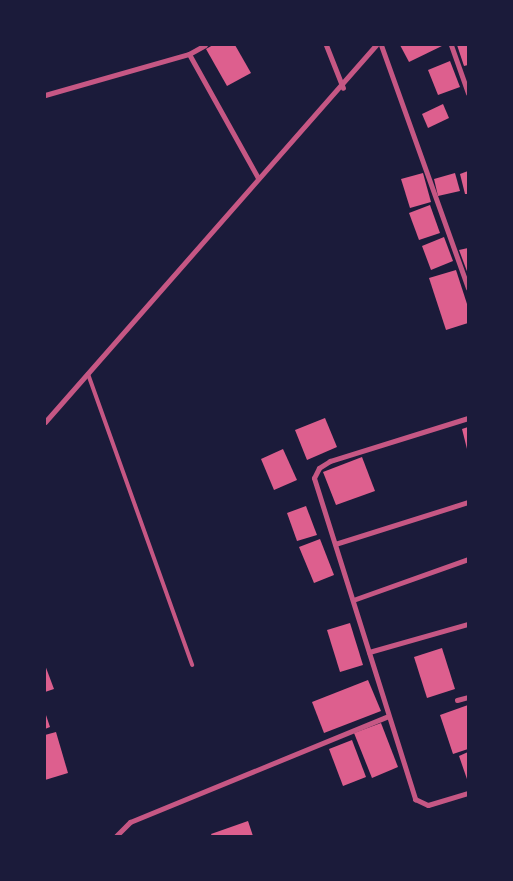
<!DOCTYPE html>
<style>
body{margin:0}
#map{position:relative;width:513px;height:881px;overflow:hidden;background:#1b1b3a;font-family:"Alegreya Sans",sans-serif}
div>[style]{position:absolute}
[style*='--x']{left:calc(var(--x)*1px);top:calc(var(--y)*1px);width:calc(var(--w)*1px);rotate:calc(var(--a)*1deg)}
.building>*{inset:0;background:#dd5f8e}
.service>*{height:4px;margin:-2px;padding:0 2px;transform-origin:2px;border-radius:2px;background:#c65784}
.minor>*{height:5px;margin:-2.5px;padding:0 2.5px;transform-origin:2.5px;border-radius:2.5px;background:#c65784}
span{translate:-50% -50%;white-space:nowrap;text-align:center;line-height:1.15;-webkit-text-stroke:4px #1b1b3a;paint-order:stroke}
.frame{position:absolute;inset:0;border:46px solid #1b1b3a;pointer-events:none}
</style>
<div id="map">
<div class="building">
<div style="clip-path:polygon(213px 45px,235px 45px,251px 73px,227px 86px,206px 49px)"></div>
<div style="clip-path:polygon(400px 45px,444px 45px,409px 62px)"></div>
<div style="clip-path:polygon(457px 45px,468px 45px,468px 65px,464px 66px)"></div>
<div style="clip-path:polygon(450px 61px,460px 87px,438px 95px,428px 70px)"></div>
<div style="clip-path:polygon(443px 104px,449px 118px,428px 128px,422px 114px)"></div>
<div style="clip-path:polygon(468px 171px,468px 194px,465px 194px,460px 174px)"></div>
<div style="clip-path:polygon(423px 173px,431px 202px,410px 208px,401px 179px)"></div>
<div style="clip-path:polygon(455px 173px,460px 191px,438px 196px,434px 179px)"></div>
<div style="clip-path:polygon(430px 205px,440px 233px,419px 240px,409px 213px)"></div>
<div style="clip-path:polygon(444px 237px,453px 261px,431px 270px,422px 246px)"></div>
<div style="clip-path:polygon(468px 248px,468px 274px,459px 250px)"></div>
<div style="clip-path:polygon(456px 270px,468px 307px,468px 323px,446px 330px,429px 278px)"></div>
<div style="clip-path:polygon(325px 418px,337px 447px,307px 460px,295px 430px)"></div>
<div style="clip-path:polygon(468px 427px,468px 449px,467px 449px,462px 429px)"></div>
<div style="clip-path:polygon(283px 449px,297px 480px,274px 490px,261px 459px)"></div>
<div style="clip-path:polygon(362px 457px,375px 491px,336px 505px,323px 472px)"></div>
<div style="clip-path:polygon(306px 506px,317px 535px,297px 541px,287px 513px)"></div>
<div style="clip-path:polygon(320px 539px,334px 575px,314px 583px,299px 547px)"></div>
<div style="clip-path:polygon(350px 623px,363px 665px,340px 672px,327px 630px)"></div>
<div style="clip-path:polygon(442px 648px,455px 689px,427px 698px,414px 657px)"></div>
<div style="clip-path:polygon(45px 665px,54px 689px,45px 692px)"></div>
<div style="clip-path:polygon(368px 680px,381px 711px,324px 733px,312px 702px)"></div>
<div style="clip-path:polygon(468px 705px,468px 749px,453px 754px,440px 715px)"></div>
<div style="clip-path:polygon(45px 712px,50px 727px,45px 729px)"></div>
<div style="clip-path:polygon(381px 723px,398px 767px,372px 778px,354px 733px)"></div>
<div style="clip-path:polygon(56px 732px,68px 773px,45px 780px,45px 735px)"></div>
<div style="clip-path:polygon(352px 740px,366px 777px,343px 786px,329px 749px)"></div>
<div style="clip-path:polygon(468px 752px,468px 782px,459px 756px)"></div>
<div style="clip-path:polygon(248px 821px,253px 836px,212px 836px,211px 834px)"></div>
</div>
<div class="service">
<div style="--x:88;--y:374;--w:309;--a:70.3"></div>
</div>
<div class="minor">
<div style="--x:326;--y:45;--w:46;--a:68.4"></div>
<div style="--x:381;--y:45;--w:258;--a:70.3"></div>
<div style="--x:451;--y:45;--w:51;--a:70.5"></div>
<div style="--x:189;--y:54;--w:142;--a:60.9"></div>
<div style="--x:45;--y:95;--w:150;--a:-15.9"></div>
<div style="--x:189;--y:54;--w:18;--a:-29"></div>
<div style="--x:468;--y:418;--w:145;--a:162.7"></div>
<div style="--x:330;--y:461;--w:13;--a:148"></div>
<div style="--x:319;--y:468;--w:11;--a:117"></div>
<div style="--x:314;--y:478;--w:337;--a:72.5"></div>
<div style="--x:415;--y:799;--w:14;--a:25"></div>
<div style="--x:428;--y:805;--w:42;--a:-16.7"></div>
<div style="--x:45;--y:422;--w:502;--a:-48.72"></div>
<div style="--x:335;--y:544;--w:139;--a:-17.5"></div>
<div style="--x:353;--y:600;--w:122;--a:-19.6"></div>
<div style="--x:369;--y:652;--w:103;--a:-15.8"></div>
<div style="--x:457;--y:700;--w:11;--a:-15"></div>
<div style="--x:116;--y:836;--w:20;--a:-45"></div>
<div style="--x:130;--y:822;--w:279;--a:-22.3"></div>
</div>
<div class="frame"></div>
</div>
